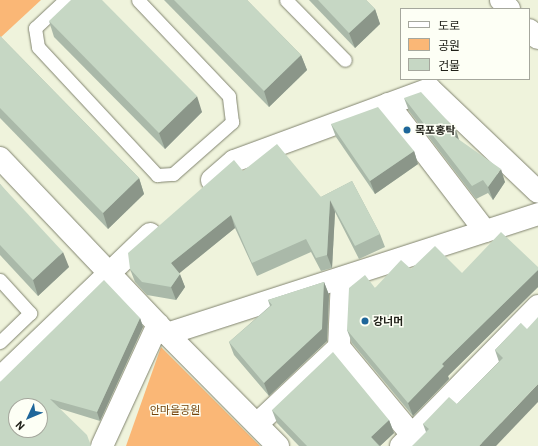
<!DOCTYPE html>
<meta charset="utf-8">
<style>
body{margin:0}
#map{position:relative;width:538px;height:446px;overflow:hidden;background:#eff3dc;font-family:Barlow,"Noto Sans KR",sans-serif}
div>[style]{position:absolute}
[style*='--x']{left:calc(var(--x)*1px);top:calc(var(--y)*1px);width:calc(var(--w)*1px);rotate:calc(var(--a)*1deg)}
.green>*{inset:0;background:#fab776}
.roads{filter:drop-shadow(0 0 1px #81846f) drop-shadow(0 0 1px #81846f)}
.service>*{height:13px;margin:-6.5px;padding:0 6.5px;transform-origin:6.5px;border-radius:6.5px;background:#fff}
.minor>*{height:22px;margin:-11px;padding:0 11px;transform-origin:11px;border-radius:11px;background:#fff}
.primary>*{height:22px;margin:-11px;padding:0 11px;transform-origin:11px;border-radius:11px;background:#fff}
.wall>*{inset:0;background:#aab9a9}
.shaded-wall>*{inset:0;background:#8b9689}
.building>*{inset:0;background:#c6d7c4}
.dots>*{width:11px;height:11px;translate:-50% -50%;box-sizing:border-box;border:2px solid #fdfff5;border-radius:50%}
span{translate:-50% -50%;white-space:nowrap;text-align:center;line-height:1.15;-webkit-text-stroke:3px #fdfff5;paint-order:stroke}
.poi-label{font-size:11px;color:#21221a;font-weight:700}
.left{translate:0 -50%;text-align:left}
.park-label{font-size:11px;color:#734309}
.legend{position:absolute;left:400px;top:8px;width:130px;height:72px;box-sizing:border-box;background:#fdfff5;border:1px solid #a5a79d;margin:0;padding:5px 7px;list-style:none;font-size:12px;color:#21221a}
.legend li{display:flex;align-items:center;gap:8px;height:20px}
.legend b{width:20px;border:1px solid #a5a79d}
.north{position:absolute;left:8px;top:398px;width:40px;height:40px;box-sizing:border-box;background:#fdfff5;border:1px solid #a5a79d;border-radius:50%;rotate:226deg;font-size:11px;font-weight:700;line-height:16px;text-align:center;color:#21221a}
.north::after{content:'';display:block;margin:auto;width:14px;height:18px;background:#1e669a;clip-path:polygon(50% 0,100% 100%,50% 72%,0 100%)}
</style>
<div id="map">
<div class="green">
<div style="clip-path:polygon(0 0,41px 0,0 38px)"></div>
<div style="clip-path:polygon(161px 347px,260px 446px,126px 446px)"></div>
</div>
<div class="roads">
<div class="service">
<div style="--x:65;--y:0;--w:41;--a:137"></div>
<div style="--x:35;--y:28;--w:19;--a:81"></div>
<div style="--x:38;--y:47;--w:175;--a:47.1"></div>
<div style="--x:157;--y:175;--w:16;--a:-4"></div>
<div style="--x:173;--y:174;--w:79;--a:-41.4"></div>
<div style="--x:232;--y:122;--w:26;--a:-97"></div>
<div style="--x:229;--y:96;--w:132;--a:-133.5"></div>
<div style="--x:286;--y:0;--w:84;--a:45.5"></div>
<div style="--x:0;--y:280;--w:45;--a:47.7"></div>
<div style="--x:30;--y:313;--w:42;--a:136"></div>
</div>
<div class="minor">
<div style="--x:388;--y:104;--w:160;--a:52.6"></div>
<div style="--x:0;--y:158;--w:243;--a:46.5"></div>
<div style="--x:212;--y:180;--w:29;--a:-41"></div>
<div style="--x:234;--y:161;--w:209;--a:-20.2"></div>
<div style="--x:430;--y:89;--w:149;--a:43.6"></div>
<div style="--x:339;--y:347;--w:69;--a:-87.5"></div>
<div style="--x:0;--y:378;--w:208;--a:-43.8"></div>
<div style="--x:257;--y:424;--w:112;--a:-43.2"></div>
<div style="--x:339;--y:347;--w:114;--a:50.3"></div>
<div style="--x:102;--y:446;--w:134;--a:-65.3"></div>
<div style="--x:278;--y:446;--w:158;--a:-134.7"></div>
<div style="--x:167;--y:334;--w:390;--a:-17.9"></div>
<div style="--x:401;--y:446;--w:196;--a:-45.6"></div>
</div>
<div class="primary">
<div style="--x:501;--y:0;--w:12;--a:48"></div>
<div style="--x:529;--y:30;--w:12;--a:42"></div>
</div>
</div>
<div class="wall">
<div style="clip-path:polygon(164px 0,247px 0,301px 55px,307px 70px,269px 107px)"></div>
<div style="clip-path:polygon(309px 0,366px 0,375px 9px,380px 24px,355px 48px)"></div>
<div style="clip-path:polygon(49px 21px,202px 112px,165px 149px,54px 37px)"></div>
<div style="clip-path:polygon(0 36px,139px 178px,144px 194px,108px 229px,0 118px)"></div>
<div style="clip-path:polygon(404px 98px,459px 140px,505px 182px,493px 200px,488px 193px,476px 199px,409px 111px)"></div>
<div style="clip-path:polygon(331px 124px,414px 151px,418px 164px,375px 194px,336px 137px)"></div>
<div style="clip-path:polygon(243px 171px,321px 197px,352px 181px,380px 234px,385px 247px,359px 259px,335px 212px,332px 268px,321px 271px,311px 252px,257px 276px,235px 228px,179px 273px,185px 287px,176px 300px,147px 295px,135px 282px,130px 269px)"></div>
<div style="clip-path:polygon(0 184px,69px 267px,38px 296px,0 255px)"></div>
<div style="clip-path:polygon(538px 267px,538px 287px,448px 376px,449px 379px,413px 416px,352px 343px,347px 330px,375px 288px,411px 269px,462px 273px)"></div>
<div style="clip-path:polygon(324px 282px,329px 295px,327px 341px,269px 396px,234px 355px,229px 342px,270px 306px,268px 300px)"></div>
<div style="clip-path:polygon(140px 318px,143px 327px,100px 421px,61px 409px,0 382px)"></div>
<div style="clip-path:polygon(521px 323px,496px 446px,426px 432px,423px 424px,457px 404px,499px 362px,495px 350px)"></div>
<div style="clip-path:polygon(272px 410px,389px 420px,394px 433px,380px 446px,299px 446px,277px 423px)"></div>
</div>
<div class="shaded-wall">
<div style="clip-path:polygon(375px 9px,380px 24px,355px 48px,349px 33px)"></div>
<div style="clip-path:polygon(301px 55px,307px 70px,269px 107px,264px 91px)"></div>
<div style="clip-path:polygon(197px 96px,202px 112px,165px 149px,159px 133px)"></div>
<div style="clip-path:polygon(456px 130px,460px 143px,451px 134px)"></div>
<div style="clip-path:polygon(414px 151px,418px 164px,375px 194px,370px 181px)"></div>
<div style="clip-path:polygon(501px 169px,505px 182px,493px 200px,488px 187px)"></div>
<div style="clip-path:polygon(139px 178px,144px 194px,108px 229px,103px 213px)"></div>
<div style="clip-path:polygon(330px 200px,335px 212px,332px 268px,327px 255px)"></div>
<div style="clip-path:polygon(231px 215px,235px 228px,176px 276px,171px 263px)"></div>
<div style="clip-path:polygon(63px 252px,69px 267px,38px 296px,33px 280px)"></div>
<div style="clip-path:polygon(538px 270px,538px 287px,448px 376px,449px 379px,413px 416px,408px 403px,442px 364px)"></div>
<div style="clip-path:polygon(180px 274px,185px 287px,176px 300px,171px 287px)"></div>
<div style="clip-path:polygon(324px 282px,329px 295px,327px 341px,269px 396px,264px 383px)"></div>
<div style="clip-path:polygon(140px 318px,143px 327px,100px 421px,97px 412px)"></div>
<div style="clip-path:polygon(538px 384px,538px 402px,496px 446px,479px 446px)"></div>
<div style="clip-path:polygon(389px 420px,394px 433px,380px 446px,371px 437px)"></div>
</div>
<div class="building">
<div style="clip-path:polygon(71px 0,102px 0,197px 96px,159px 133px,49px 21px)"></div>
<div style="clip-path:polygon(174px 0,247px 0,301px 55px,264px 91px)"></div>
<div style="clip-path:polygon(318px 0,366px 0,375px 9px,349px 33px)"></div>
<div style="clip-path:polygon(0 36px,139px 178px,103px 213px,0 108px)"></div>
<div style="clip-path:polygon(421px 92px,456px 130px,451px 134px,501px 169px,488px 187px,483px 180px,472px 186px,404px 98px)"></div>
<div style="clip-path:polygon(378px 107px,414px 151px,370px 181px,331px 124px)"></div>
<div style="clip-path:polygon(277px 144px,321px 197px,352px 181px,380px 234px,355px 246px,330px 200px,327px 255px,316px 258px,306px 239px,252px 263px,231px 215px,171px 263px,180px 274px,171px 287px,142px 282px,130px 269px,128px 253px,234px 160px,243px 171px)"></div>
<div style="clip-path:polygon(0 184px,63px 252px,33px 280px,0 245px)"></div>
<div style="clip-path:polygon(501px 232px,538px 267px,538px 270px,442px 364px,444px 366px,408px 403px,347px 330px,349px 288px,365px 275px,375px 288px,401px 260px,411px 269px,435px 246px,462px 273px)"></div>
<div style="clip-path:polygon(evenodd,104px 280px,140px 318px,97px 412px,50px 399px,87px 435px,91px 446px,0 446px,0 382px,104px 280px,16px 406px,40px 406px,40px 430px,16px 430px,16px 406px)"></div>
<div style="clip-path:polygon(324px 282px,322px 329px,264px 383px,229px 342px,272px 305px,268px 300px)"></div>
<div style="clip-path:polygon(538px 317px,538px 384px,479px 446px,412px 446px,429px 429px,423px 424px,449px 397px,457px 404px,503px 358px,495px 350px,521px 323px,527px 329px)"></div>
<div style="clip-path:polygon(333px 352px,389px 420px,371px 437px,379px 446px,307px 446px,272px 410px)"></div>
</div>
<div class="dots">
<div style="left:407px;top:130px;background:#1e669a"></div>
<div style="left:365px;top:321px;background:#1e669a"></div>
</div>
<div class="poi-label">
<span class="left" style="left:415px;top:130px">목포홍탁</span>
<span class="left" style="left:373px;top:321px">강너머</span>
</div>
<div class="park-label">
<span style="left:175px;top:410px">안마을공원</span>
</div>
<ul class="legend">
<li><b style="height:5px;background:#fff"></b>도로</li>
<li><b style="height:11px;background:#fab776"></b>공원</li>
<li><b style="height:11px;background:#c6d7c4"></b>건물</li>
</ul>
<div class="north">N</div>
</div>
